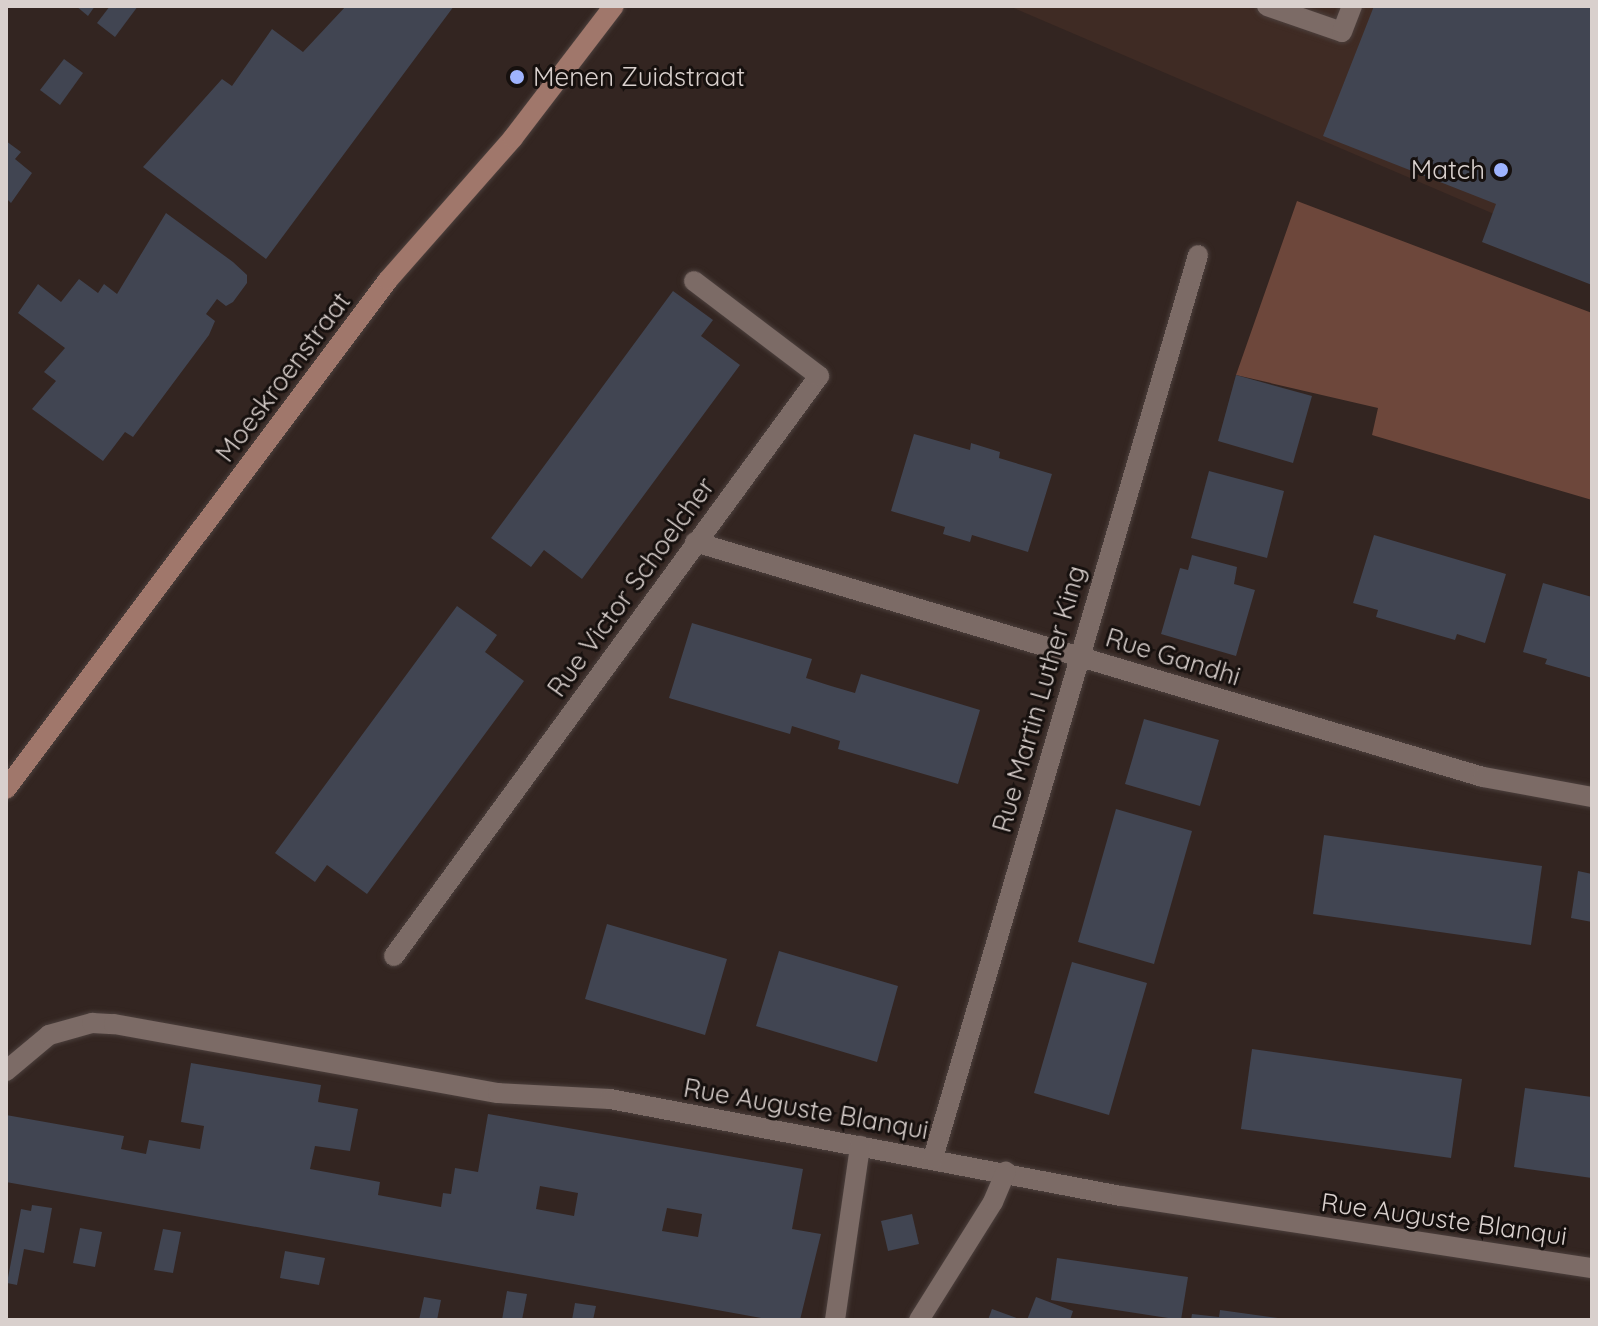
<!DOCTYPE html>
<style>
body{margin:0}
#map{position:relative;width:1598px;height:1326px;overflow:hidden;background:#332521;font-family:Quicksand,sans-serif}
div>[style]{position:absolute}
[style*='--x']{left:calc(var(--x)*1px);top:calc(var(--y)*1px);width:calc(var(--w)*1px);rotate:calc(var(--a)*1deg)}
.built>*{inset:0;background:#3f2b24}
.green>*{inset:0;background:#6d473b}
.building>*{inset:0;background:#414552}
.roads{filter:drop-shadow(0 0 2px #4c403d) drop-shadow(0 0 2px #4c403d)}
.lane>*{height:20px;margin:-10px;padding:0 10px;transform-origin:10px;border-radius:10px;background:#7c6b66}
.street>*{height:20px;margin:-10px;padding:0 10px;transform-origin:10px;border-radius:10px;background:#7c6b66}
.secondary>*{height:20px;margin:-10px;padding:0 10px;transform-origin:10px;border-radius:10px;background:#a0776b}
.dots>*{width:22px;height:22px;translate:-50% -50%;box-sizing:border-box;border:4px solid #16100e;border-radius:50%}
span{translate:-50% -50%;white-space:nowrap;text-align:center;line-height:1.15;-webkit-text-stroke:6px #16100e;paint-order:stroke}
.poi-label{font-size:26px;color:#d9d0cd}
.left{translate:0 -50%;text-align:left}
.right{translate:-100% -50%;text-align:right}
.street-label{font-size:26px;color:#d9d0cd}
.frame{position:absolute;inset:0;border:8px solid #d9d0cd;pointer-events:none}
</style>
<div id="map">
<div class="built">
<div style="clip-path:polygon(1009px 6px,1592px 6px,1592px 256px)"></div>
</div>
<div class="green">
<div style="clip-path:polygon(1297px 201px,1592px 313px,1592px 500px,1372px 435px,1378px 408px,1236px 375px)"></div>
</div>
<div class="building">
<div style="clip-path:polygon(76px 6px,95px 6px,88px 16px)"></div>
<div style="clip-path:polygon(110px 6px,138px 6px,115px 37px,97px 23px)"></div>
<div style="clip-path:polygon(346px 6px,454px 6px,266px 259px,143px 167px,222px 79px,232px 86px,272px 29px,303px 52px)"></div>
<div style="clip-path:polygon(1374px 6px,1592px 6px,1592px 285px,1482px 242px,1496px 204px,1323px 136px)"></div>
<div style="clip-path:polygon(64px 59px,83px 73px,60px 105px,40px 90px)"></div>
<div style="clip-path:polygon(6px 141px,21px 152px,15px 159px,32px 173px,11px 203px,6px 198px)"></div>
<div style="clip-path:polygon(166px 213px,233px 262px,247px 275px,247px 283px,233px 302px,226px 306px,217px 299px,206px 314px,215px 321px,209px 335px,133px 437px,125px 432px,103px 461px,32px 409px,56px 381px,44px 372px,65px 348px,18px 313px,38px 284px,61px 302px,79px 279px,98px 293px,104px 284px,117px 294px)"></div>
<div style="clip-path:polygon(673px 291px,713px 320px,701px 336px,740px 365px,582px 579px,544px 550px,531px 567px,491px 538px)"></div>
<div style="clip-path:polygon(1236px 375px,1312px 396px,1293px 463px,1218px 441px)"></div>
<div style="clip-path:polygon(914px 434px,970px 450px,971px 443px,1000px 452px,999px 458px,1052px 474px,1028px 552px,972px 535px,970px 542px,943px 534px,945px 527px,891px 511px)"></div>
<div style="clip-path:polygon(1209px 471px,1284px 491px,1267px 558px,1191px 538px)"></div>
<div style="clip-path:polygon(1374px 535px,1506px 574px,1485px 643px,1457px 634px,1455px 640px,1376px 617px,1378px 610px,1353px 603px)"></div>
<div style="clip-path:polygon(1192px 555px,1237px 567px,1234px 584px,1255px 590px,1236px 656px,1161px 634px,1180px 568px,1188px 570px)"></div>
<div style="clip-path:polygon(1543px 583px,1592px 597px,1592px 678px,1545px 664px,1547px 659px,1523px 652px)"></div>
<div style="clip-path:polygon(457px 606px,497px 635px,485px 652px,524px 681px,367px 894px,327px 865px,315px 882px,275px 853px)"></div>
<div style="clip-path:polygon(692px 623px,812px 659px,806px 678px,831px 686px,855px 693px,861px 674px,980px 710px,958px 784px,838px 749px,840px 741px,792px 726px,790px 734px,669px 698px)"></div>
<div style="clip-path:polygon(1144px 719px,1219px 740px,1200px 806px,1125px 784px)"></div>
<div style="clip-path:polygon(1116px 809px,1192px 831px,1154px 964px,1078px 942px)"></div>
<div style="clip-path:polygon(1324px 835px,1542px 866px,1531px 945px,1313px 914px)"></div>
<div style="clip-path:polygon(1578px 871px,1592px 874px,1592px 922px,1571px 918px)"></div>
<div style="clip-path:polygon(607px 924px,727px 959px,705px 1035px,585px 999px)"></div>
<div style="clip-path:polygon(779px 951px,898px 986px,877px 1062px,756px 1026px)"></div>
<div style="clip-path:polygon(1072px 962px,1147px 983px,1109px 1115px,1034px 1093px)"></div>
<div style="clip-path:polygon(1252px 1049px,1462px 1079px,1451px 1158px,1241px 1129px)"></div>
<div style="clip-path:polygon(evenodd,191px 1063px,321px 1085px,318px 1102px,358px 1109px,350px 1151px,315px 1146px,310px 1169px,380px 1182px,378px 1195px,441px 1207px,443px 1193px,451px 1194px,455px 1168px,478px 1172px,488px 1114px,803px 1169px,792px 1229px,821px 1234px,800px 1320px,773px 1320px,6px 1182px,6px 1115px,124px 1136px,121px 1149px,146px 1154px,149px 1140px,200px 1149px,204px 1126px,181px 1122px,191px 1063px,540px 1186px,578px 1193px,574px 1216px,536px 1209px,540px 1186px,191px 1063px,667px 1208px,702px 1214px,698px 1237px,662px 1231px,667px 1208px)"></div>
<div style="clip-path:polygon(1525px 1088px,1592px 1097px,1592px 1178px,1514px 1167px)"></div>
<div style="clip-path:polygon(32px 1205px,52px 1208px,44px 1253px,24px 1249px,17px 1285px,7px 1283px,21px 1209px,31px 1211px)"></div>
<div style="clip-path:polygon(912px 1214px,919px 1244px,888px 1251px,881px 1221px)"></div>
<div style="clip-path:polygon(80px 1228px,102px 1232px,95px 1267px,73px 1263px)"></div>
<div style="clip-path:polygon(163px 1229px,181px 1232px,173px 1273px,154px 1270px)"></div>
<div style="clip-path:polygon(285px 1251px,325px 1258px,319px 1285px,280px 1278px)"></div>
<div style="clip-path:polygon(1057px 1258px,1188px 1277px,1181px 1320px,1051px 1300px)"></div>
<div style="clip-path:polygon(507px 1291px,527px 1294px,522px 1320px,502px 1320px)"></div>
<div style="clip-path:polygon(424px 1297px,441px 1300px,437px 1320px,419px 1320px)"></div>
<div style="clip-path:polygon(1036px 1297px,1073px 1311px,1070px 1320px,1027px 1320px)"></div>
<div style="clip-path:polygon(575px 1303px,596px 1306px,593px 1320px,572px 1320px)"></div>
<div style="clip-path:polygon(992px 1309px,1022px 1320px,988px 1320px)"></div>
<div style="clip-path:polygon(1220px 1310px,1278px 1318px,1278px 1320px,1191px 1320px,1192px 1314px,1219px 1317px)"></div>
</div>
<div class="roads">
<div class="lane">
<div style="--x:1267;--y:6;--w:79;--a:19.1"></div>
<div style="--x:1342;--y:32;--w:28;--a:-69"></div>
</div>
<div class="street">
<div style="--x:695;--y:542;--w:822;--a:16.61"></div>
<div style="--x:1483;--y:777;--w:111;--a:10.4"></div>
<div style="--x:394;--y:956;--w:719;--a:-53.77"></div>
<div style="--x:819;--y:376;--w:157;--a:-142.8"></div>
<div style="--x:6;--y:1071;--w:56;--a:-39.9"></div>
<div style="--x:49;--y:1035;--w:45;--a:-15.6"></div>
<div style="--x:92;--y:1023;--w:22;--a:3"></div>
<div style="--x:114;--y:1024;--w:390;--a:10.2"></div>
<div style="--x:498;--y:1093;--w:112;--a:3.1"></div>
<div style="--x:610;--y:1099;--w:520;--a:10.75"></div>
<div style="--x:1121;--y:1196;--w:476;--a:8.7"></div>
<div style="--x:933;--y:1158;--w:941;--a:-73.64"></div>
<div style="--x:835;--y:1320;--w:176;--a:-81.8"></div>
<div style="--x:919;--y:1320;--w:139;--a:-57.9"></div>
<div style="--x:993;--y:1202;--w:33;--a:-67"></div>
</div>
<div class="secondary">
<div style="--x:6;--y:789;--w:636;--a:-53.11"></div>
<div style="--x:388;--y:280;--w:189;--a:-48.6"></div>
<div style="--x:513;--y:138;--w:166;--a:-52.6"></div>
</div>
</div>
<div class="dots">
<div style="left:517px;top:77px;background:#9fb3fd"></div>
<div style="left:1501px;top:170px;background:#9fb3fd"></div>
</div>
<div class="poi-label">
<span class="left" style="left:533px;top:77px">Menen Zuidstraat</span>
<span class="right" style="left:1485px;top:170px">Match</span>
</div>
<div class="street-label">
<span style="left:283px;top:377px;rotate:-53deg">Moeskroenstraat</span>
<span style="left:631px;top:587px;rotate:-54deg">Rue Victor Schoelcher</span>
<span style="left:1173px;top:657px;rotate:17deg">Rue Gandhi</span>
<span style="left:1039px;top:699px;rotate:-74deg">Rue Martin Luther King</span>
<span style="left:806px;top:1109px;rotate:10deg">Rue Auguste Blanqui</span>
<span style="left:1444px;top:1219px;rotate:8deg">Rue Auguste Blanqui</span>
</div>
<div class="frame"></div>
</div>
